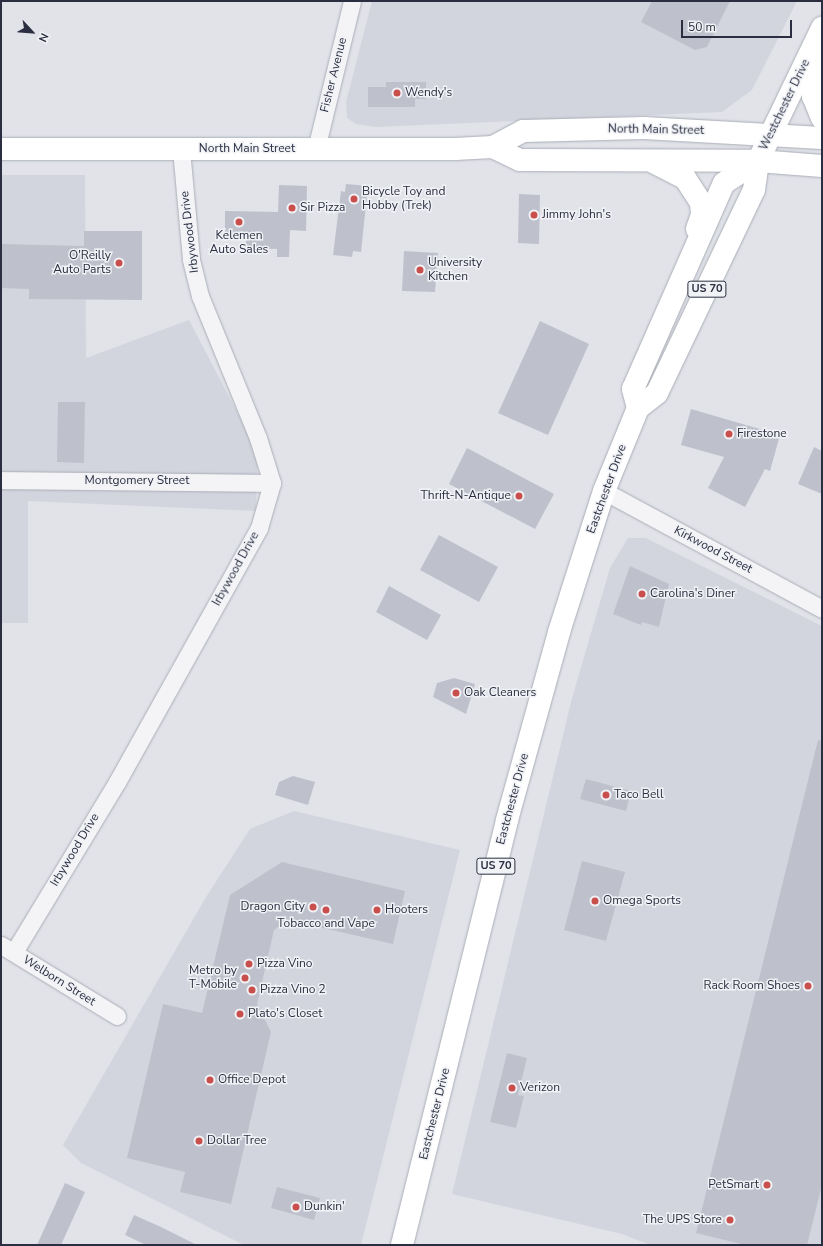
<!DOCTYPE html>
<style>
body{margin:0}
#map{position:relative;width:823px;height:1246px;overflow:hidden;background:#e1e3e9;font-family:"Nunito Sans",sans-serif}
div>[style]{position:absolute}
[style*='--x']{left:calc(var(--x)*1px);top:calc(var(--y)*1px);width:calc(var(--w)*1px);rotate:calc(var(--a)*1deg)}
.built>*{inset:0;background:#d3d5de}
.building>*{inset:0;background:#bec1cc}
.roads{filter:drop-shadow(0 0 1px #aaadb6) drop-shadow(0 0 1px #aaadb6)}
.minor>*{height:17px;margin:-8.5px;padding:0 8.5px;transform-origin:8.5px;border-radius:8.5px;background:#f4f4f7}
.major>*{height:22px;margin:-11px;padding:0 11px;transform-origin:11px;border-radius:11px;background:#fff}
.dots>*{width:11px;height:11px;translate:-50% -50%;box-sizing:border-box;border:2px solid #f1f2f6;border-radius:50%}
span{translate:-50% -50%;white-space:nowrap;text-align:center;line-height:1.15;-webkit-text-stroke:3px #f1f2f6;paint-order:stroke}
.shield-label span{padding:1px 3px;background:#f1f2f6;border:1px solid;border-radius:3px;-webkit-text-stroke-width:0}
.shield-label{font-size:11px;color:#2a2e40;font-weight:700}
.street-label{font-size:12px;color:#2a2e40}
.poi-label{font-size:12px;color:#2a2e40}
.left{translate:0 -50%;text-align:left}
.right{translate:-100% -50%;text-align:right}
.frame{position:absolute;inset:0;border:2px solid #2a2e40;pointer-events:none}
.north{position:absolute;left:12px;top:12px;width:40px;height:40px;-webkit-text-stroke:3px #f1f2f6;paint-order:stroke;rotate:116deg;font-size:11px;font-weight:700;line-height:16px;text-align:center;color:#2a2e40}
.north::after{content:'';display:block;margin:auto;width:14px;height:18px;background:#2a2e40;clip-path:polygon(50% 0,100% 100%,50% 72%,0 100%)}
.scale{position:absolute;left:681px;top:20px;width:111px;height:18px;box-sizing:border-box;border:2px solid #2a2e40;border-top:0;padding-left:5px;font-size:12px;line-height:14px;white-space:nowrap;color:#2a2e40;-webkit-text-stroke:3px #f1f2f6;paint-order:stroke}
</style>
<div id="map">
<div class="built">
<div style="clip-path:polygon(372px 1px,797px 1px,752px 90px,722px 112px,376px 127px,356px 124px,347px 118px,346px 102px)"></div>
<div style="clip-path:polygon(1px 175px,85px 175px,86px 358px,189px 320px,258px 452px,256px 511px,28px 501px,28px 623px,1px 623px)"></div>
<div style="clip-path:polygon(628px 538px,646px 538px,822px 626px,822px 1245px,650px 1245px,622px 1234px,452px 1194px,572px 698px,610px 568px)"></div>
<div style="clip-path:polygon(294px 811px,460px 850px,361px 1245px,244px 1245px,81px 1163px,63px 1145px,206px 897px,250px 829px)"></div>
</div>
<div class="building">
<div style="clip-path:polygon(652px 1px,730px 1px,707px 47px,695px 50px,641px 22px)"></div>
<div style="clip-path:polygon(386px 82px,426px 82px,426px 99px,415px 99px,415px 107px,368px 107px,368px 87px,386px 87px)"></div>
<div style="clip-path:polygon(346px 184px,368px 186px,361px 252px,353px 251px,352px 257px,333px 255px,341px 191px,345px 192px)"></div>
<div style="clip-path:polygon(279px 185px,307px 186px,306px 231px,290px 230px,289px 257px,277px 257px,277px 249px,246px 248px,246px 234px,225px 234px,225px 211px,278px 212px)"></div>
<div style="clip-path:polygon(519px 194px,540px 195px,539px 244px,518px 243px)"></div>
<div style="clip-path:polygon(84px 231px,142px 231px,142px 300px,29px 299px,29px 289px,1px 288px,1px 244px,84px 246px)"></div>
<div style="clip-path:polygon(404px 251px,438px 253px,435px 292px,402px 291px)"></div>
<div style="clip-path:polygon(540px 321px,589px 344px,548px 435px,498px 413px)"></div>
<div style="clip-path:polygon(58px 402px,85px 402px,84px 463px,57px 462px)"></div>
<div style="clip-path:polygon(691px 409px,780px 435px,770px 471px,765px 469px,745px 507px,708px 488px,724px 457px,681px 445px)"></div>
<div style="clip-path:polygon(814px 447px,822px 451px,822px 494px,798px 484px)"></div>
<div style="clip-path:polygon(467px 448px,554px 494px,535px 529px,449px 484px)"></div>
<div style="clip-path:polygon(439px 535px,498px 567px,479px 602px,420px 570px)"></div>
<div style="clip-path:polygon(630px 566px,669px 584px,659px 627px,642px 622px,641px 625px,613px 614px)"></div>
<div style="clip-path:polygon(389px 586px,441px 615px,427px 640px,376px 612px)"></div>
<div style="clip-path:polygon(454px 678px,475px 684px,466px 714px,433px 697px,437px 683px)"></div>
<div style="clip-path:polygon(818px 740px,822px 741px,822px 1185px,807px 1245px,745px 1245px,696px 1233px)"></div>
<div style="clip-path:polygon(293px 776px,315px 782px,308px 805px,275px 795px,279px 782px)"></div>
<div style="clip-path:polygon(586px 779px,631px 791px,626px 811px,580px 799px)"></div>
<div style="clip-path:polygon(582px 861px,625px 872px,606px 941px,564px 930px)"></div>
<div style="clip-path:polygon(282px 862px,405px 891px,393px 944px,288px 920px,274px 930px,257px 1004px,271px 1032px,231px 1204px,180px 1192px,185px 1172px,127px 1158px,163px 1004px,202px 1013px,230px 895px)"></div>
<div style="clip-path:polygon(507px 1053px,527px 1058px,518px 1095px,524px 1096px,516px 1128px,490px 1122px)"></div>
<div style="clip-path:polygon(65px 1183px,85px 1192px,61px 1245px,37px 1245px)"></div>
<div style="clip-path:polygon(277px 1187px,320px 1198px,314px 1220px,271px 1208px)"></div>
<div style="clip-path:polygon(134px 1215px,161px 1227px,197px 1245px,146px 1245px,125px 1235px)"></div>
</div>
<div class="roads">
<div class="minor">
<div style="--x:316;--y:149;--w:152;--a:-76.3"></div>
<div style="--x:1;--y:480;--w:271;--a:0.6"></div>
<div style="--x:604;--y:491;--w:248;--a:28.4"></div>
<div style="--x:1;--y:945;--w:136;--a:31.5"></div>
<div style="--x:14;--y:952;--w:199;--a:-58.8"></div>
<div style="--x:117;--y:782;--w:291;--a:-60.8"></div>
<div style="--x:259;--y:528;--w:47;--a:-73.9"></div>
<div style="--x:272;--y:483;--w:47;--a:-107.3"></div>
<div style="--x:258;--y:438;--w:153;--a:-112.2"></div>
<div style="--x:200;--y:296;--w:38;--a:-104"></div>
<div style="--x:191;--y:259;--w:110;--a:-95.2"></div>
</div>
<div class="major">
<div style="--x:820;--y:50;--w:47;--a:98.7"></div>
<div style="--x:813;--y:96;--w:24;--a:68"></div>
<div style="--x:493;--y:147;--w:30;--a:26"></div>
<div style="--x:520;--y:160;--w:238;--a:0.2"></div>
<div style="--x:758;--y:161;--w:64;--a:4.5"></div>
<div style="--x:1;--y:149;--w:454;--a:0"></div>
<div style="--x:455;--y:149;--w:38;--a:-3"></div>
<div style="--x:493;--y:147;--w:34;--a:-28"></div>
<div style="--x:523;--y:131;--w:121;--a:-1.4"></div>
<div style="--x:644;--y:128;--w:178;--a:3.2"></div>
<div style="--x:655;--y:163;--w:34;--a:27"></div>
<div style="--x:685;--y:178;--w:30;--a:57"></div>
<div style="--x:701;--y:203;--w:12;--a:85"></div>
<div style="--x:702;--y:215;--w:15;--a:110"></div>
<div style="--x:638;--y:408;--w:20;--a:-105"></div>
<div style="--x:633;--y:389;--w:225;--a:-66.2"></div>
<div style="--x:724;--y:183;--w:40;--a:-32.9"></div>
<div style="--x:402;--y:1245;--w:438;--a:-76.1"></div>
<div style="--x:507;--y:820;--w:195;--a:-74.5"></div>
<div style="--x:559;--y:632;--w:148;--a:-72.3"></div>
<div style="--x:604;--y:491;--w:90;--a:-67.7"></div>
<div style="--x:638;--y:408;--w:24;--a:-38"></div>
<div style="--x:657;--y:393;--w:225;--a:-64.5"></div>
<div style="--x:754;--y:190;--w:29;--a:-82"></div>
<div style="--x:758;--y:161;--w:148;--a:-64.3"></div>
</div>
</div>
<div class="dots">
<div style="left:397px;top:93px;background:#c84f4c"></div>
<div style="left:354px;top:199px;background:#c84f4c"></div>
<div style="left:292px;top:208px;background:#c84f4c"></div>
<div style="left:534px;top:215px;background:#c84f4c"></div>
<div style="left:239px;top:222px;background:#c84f4c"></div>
<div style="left:119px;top:263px;background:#c84f4c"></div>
<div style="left:420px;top:270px;background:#c84f4c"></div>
<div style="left:729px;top:434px;background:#c84f4c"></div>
<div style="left:519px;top:496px;background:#c84f4c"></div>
<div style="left:642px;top:594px;background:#c84f4c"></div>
<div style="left:456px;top:693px;background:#c84f4c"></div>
<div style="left:606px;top:795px;background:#c84f4c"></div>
<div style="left:595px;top:901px;background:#c84f4c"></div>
<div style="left:313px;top:907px;background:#c84f4c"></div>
<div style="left:326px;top:910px;background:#c84f4c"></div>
<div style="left:377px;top:910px;background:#c84f4c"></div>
<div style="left:249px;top:964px;background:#c84f4c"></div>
<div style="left:245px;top:978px;background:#c84f4c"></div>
<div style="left:808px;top:986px;background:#c84f4c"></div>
<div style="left:252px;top:990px;background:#c84f4c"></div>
<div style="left:240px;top:1014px;background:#c84f4c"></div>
<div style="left:210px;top:1080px;background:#c84f4c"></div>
<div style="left:512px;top:1088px;background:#c84f4c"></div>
<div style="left:199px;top:1141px;background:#c84f4c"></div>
<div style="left:767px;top:1185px;background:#c84f4c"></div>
<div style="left:296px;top:1207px;background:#c84f4c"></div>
<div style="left:730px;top:1220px;background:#c84f4c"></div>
</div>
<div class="shield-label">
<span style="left:707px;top:289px">US 70</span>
<span style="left:496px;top:866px">US 70</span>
</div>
<div class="street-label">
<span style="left:334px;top:75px;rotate:-76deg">Fisher Avenue</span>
<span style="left:785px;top:105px;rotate:-64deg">Westchester Drive</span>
<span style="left:656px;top:130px;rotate:1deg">North Main Street</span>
<span style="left:247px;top:149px">North Main Street</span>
<span style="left:190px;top:232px;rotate:-97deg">Irbywood Drive</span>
<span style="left:137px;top:481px">Montgomery Street</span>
<span style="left:607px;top:489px;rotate:-70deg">Eastchester Drive</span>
<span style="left:713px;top:550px;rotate:28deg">Kirkwood Street</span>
<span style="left:236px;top:569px;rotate:-61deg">Irbywood Drive</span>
<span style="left:513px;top:799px;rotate:-75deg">Eastchester Drive</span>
<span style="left:75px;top:850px;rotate:-59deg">Irbywood Drive</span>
<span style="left:59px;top:981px;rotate:32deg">Welborn Street</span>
<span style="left:435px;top:1114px;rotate:-76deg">Eastchester Drive</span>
</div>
<div class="poi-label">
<span class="left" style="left:405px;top:93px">Wendy's</span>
<span class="left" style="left:362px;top:199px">Bicycle Toy and<br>Hobby (Trek)</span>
<span class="left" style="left:300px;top:208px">Sir Pizza</span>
<span class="left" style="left:542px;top:215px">Jimmy John's</span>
<span style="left:239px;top:243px">Kelemen<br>Auto Sales</span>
<span class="right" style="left:111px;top:263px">O'Reilly<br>Auto Parts</span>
<span class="left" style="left:428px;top:270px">University<br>Kitchen</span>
<span class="left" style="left:737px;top:434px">Firestone</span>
<span class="right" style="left:511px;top:496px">Thrift-N-Antique</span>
<span class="left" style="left:650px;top:594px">Carolina's Diner</span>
<span class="left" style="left:464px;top:693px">Oak Cleaners</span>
<span class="left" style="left:614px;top:795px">Taco Bell</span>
<span class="left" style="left:603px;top:901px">Omega Sports</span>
<span class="right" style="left:305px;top:907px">Dragon City</span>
<span class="left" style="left:385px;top:910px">Hooters</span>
<span style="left:326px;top:924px">Tobacco and Vape</span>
<span class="left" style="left:257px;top:964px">Pizza Vino</span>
<span class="right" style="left:237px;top:978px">Metro by<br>T-Mobile</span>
<span class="right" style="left:800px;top:986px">Rack Room Shoes</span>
<span class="left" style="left:260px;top:990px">Pizza Vino 2</span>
<span class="left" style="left:248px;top:1014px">Plato's Closet</span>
<span class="left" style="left:218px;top:1080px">Office Depot</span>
<span class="left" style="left:520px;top:1088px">Verizon</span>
<span class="left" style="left:207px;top:1141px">Dollar Tree</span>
<span class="right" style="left:759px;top:1185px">PetSmart</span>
<span class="left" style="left:304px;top:1207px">Dunkin'</span>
<span class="right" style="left:722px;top:1220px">The UPS Store</span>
</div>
<div class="frame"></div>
<div class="north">N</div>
<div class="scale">50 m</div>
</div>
